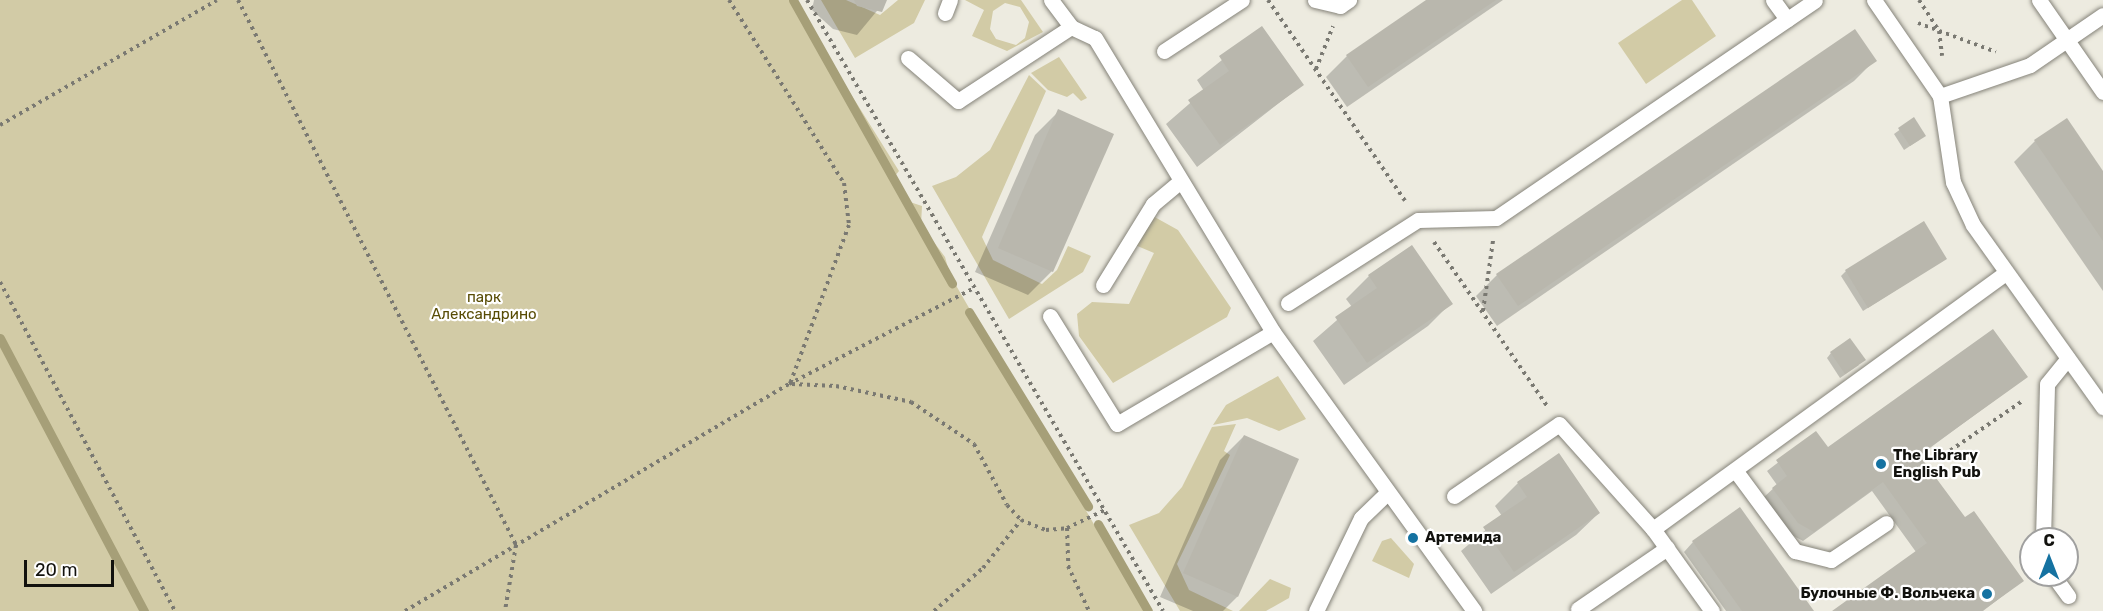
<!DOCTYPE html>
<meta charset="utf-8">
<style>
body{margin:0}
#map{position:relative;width:2103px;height:611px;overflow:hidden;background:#edebe0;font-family:Rubik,sans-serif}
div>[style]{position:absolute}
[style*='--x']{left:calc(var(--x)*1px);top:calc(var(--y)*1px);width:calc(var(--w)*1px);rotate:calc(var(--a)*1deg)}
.green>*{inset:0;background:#d2cba6}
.shadow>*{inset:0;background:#0003}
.stream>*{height:9px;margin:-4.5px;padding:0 4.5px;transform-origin:4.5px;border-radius:4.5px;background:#a69f78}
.building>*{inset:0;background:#b9b7ad}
.path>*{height:4px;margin-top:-2px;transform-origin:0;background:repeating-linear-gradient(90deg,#7a7972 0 3px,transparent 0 7.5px)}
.roads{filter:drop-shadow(0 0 2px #858379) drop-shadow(0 0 2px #858379)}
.service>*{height:15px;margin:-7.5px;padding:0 7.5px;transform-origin:7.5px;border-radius:7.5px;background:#fff}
.dots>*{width:16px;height:16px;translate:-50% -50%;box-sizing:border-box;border:3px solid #fff;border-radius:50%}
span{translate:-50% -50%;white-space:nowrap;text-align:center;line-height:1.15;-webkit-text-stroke:4.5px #fff;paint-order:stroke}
.park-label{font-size:15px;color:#584c05}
.poi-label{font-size:15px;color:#12120e;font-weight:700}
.left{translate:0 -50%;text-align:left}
.right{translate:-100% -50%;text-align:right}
.north{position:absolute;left:2019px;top:527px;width:60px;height:60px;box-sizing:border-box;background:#fff;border:2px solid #a0a09f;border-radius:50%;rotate:0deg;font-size:16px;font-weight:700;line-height:24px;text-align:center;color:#12120e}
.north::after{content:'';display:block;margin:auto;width:21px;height:27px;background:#1572a1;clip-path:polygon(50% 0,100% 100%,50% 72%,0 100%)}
.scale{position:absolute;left:24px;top:560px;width:90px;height:27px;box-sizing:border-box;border:3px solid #12120e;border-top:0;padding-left:8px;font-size:18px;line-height:21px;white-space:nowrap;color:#12120e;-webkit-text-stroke:4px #fff;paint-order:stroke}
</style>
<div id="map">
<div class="green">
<div style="clip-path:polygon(0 0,792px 0,899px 171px,894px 177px,907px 201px,922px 206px,921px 225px,945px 257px,950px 275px,1144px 611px,0 611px)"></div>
<div style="clip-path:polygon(821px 0,846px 0,880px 15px,898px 0,925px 0,914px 23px,855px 58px)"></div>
<div style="clip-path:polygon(evenodd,965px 0,1021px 0,1043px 32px,1007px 51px,972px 36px,984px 10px,965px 0,1005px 3px,1020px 7px,1029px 22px,1025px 38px,1016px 45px,996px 39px,990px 29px,993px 11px,1005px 3px)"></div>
<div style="clip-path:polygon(1682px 0,1692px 0,1716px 36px,1646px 84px,1618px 43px)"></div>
<div style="clip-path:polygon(1059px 57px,1087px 98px,1081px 101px,1073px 93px,1067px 97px,1048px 90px,1031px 73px)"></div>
<div style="clip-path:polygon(1029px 75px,1046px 91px,982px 237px,993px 260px,1042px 284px,1057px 270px,1068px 246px,1091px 256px,1083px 272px,1009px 319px,932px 186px,956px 177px,990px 150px)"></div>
<div style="clip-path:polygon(1151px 215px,1178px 230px,1231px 308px,1227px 317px,1113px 383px,1079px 336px,1077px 314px,1092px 302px,1129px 304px,1154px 253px,1135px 245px)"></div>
<div style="clip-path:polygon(1278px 376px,1306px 419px,1279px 431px,1247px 418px,1213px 425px,1226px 405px)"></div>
<div style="clip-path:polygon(1236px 424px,1224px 451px,1230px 455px,1177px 564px,1189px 590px,1233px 611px,1180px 611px,1129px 525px,1159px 513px,1182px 487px,1212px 427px)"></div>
<div style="clip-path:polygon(1391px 538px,1414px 564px,1409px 578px,1372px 561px,1382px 541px)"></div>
<div style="clip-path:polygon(1270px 579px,1291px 588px,1289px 598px,1266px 611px,1239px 611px)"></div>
</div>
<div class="shadow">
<div style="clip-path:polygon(814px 0,886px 0,857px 35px,833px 29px,812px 10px)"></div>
<div style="clip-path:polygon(1429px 0,1503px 0,1347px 107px,1326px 77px,1347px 56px)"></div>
<div style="clip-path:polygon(1262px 28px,1302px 85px,1197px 167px,1166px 124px,1204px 91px,1197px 80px)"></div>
<div style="clip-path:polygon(1875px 60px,1854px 81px,1497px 326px,1476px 296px,1497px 275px)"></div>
<div style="clip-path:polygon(1059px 111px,1052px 271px,1028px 295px,975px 272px,1035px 135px)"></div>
<div style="clip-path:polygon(1913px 120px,1919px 140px,1904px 150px,1894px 134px)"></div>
<div style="clip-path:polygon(2035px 141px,2103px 174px,2103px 291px,2014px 162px)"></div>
<div style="clip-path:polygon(1412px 247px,1451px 303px,1428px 326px,1344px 385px,1313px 341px,1352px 307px,1346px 299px,1369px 276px)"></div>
<div style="clip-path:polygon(1945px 259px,1863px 311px,1841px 276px,1846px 271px)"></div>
<div style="clip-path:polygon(1831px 353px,1859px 365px,1840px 378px,1827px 358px)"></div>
<div style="clip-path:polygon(2026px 377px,1919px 456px,1964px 519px,2022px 581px,1983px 611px,1834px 611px,1916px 552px,1872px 491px,1803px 541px,1788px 533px,1763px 498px,1777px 485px,1767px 471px,1816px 433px,1827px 449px)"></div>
<div style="clip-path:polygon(1244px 436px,1237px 597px,1223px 611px,1193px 611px,1160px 597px,1220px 460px)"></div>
<div style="clip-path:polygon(1518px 483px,1599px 513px,1576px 535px,1491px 594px,1461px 551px,1502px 516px,1495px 506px)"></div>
<div style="clip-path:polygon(1693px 542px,1813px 611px,1726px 611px,1684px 552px)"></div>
</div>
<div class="stream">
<div style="--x:793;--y:0;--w:325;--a:60.7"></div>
<div style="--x:969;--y:312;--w:228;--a:58.5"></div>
<div style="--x:0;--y:338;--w:309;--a:62.2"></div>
<div style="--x:1098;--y:524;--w:100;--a:60.1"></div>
</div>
<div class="building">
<div style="clip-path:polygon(854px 0,887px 0,882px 12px,857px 6px)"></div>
<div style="clip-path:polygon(1426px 0,1496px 0,1368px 87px,1346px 55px)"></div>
<div style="clip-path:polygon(1262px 26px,1304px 85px,1220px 145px,1188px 100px,1229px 71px,1219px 56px)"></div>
<div style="clip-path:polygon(1855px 29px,1877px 61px,1518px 306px,1496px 274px)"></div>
<div style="clip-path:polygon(1058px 109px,1114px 134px,1053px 272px,998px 248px)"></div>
<div style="clip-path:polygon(1914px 117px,1926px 136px,1910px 146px,1898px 128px)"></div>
<div style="clip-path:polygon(2067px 118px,2103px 171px,2103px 241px,2034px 140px)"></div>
<div style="clip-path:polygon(1924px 221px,1947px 259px,1868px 308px,1845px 270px)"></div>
<div style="clip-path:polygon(1412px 245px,1453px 304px,1367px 363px,1335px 317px,1377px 288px,1368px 275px)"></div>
<div style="clip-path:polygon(1993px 329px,2028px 377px,1919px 455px,1965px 517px,1974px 511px,2024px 581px,1982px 611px,1832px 611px,1927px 543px,1883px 482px,1814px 532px,1798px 523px,1772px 488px,1787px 476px,1776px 460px,1816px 431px,1828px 447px)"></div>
<div style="clip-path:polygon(1850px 338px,1866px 360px,1845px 374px,1830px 352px)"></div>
<div style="clip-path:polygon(1244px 435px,1299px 459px,1238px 597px,1183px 573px)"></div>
<div style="clip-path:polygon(1559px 453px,1600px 513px,1514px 572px,1483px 527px,1527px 497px,1517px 482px)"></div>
<div style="clip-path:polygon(1740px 507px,1814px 611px,1742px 611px,1692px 541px)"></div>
</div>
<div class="path">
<div style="--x:238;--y:0;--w:612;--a:62.97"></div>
<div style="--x:516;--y:545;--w:67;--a:99.5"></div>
<div style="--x:729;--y:0;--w:216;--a:57.9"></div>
<div style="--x:844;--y:183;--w:42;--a:83.2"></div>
<div style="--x:849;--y:225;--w:170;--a:110.4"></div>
<div style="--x:807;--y:0;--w:707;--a:59.77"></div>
<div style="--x:1268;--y:0;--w:243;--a:55.7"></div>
<div style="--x:1919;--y:0;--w:37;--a:57"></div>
<div style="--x:1939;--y:31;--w:25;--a:83"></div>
<div style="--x:1918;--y:23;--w:83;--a:20.4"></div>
<div style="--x:1316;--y:69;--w:46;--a:-68.4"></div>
<div style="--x:0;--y:125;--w:250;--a:-29.9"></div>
<div style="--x:1434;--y:242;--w:199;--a:55.4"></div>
<div style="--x:0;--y:282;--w:373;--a:62"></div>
<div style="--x:1483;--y:311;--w:71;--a:-81.9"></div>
<div style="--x:792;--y:384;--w:44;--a:2.6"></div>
<div style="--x:836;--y:386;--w:77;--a:12"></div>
<div style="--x:911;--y:402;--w:76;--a:33.7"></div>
<div style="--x:974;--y:444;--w:69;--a:61.6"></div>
<div style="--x:1007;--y:505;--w:21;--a:47"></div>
<div style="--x:1021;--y:520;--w:27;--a:22"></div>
<div style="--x:1046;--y:530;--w:21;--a:-5"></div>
<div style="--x:1067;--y:528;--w:42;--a:-25.3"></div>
<div style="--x:1938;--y:459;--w:104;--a:-34.5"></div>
<div style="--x:1067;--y:528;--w:38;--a:88"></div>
<div style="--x:1068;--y:566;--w:50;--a:65"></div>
<div style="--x:405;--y:611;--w:446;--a:-30.6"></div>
<div style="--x:789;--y:384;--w:208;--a:-27.4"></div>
<div style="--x:934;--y:611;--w:65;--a:-41.3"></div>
<div style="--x:983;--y:568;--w:61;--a:-51.6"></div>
</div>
<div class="roads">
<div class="service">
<div style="--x:1051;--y:0;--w:34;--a:53"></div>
<div style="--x:1071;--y:27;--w:26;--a:25"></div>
<div style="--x:1095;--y:38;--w:344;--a:58.8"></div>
<div style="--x:1273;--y:332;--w:344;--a:54.2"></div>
<div style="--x:1315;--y:0;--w:26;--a:13"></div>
<div style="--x:1340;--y:6;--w:11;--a:-34"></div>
<div style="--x:1773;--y:0;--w:24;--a:54"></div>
<div style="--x:1874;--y:0;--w:116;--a:55.5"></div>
<div style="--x:1940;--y:96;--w:87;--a:81.4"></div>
<div style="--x:1953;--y:182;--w:47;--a:65.1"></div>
<div style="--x:1973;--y:225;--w:224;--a:54.5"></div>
<div style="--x:2039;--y:0;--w:112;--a:55.2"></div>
<div style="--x:945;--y:13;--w:14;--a:-69"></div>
<div style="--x:1164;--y:51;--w:93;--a:-33.2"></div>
<div style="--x:908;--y:58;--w:66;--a:40.7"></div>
<div style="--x:958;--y:101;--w:135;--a:-33.2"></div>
<div style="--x:1940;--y:96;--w:95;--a:-19"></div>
<div style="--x:2030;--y:65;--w:88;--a:-34.4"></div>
<div style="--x:1103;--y:285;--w:95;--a:-58.3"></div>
<div style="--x:1153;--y:204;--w:34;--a:-40"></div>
<div style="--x:1288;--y:303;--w:154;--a:-32.6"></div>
<div style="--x:1418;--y:220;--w:78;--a:-1.5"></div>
<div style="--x:1496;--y:218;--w:386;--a:-34.3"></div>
<div style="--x:1050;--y:316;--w:127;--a:58.2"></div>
<div style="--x:1117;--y:424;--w:181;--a:-30.5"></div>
<div style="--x:1735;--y:470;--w:101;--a:53.5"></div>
<div style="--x:1795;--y:551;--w:37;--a:14"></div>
<div style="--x:1831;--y:560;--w:66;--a:-33.9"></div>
<div style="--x:1454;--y:496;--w:127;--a:-34.4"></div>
<div style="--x:1559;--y:424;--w:141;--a:48.2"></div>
<div style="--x:1653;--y:529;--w:101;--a:54.3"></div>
<div style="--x:1653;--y:529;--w:436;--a:-36"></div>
<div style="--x:2043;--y:539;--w:155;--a:-88.5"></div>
<div style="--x:2047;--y:384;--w:33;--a:-51"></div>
<div style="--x:2053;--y:575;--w:26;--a:54"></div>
<div style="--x:1578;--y:609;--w:108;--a:-34.4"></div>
<div style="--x:1316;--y:611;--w:103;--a:-64.2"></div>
<div style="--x:1361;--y:518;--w:36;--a:-44"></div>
</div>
</div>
<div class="dots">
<div style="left:1881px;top:464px;background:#1572a1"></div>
<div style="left:1413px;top:538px;background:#1572a1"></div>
<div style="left:1987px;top:594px;background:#1572a1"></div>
</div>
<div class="park-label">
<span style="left:484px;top:306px">парк<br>Александрино</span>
</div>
<div class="poi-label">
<span class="left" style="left:1893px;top:464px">The Library<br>English Pub</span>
<span class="left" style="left:1425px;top:538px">Артемида</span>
<span class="right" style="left:1975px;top:594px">Булочные Ф. Вольчека</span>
</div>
<div class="north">С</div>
<div class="scale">20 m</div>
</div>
